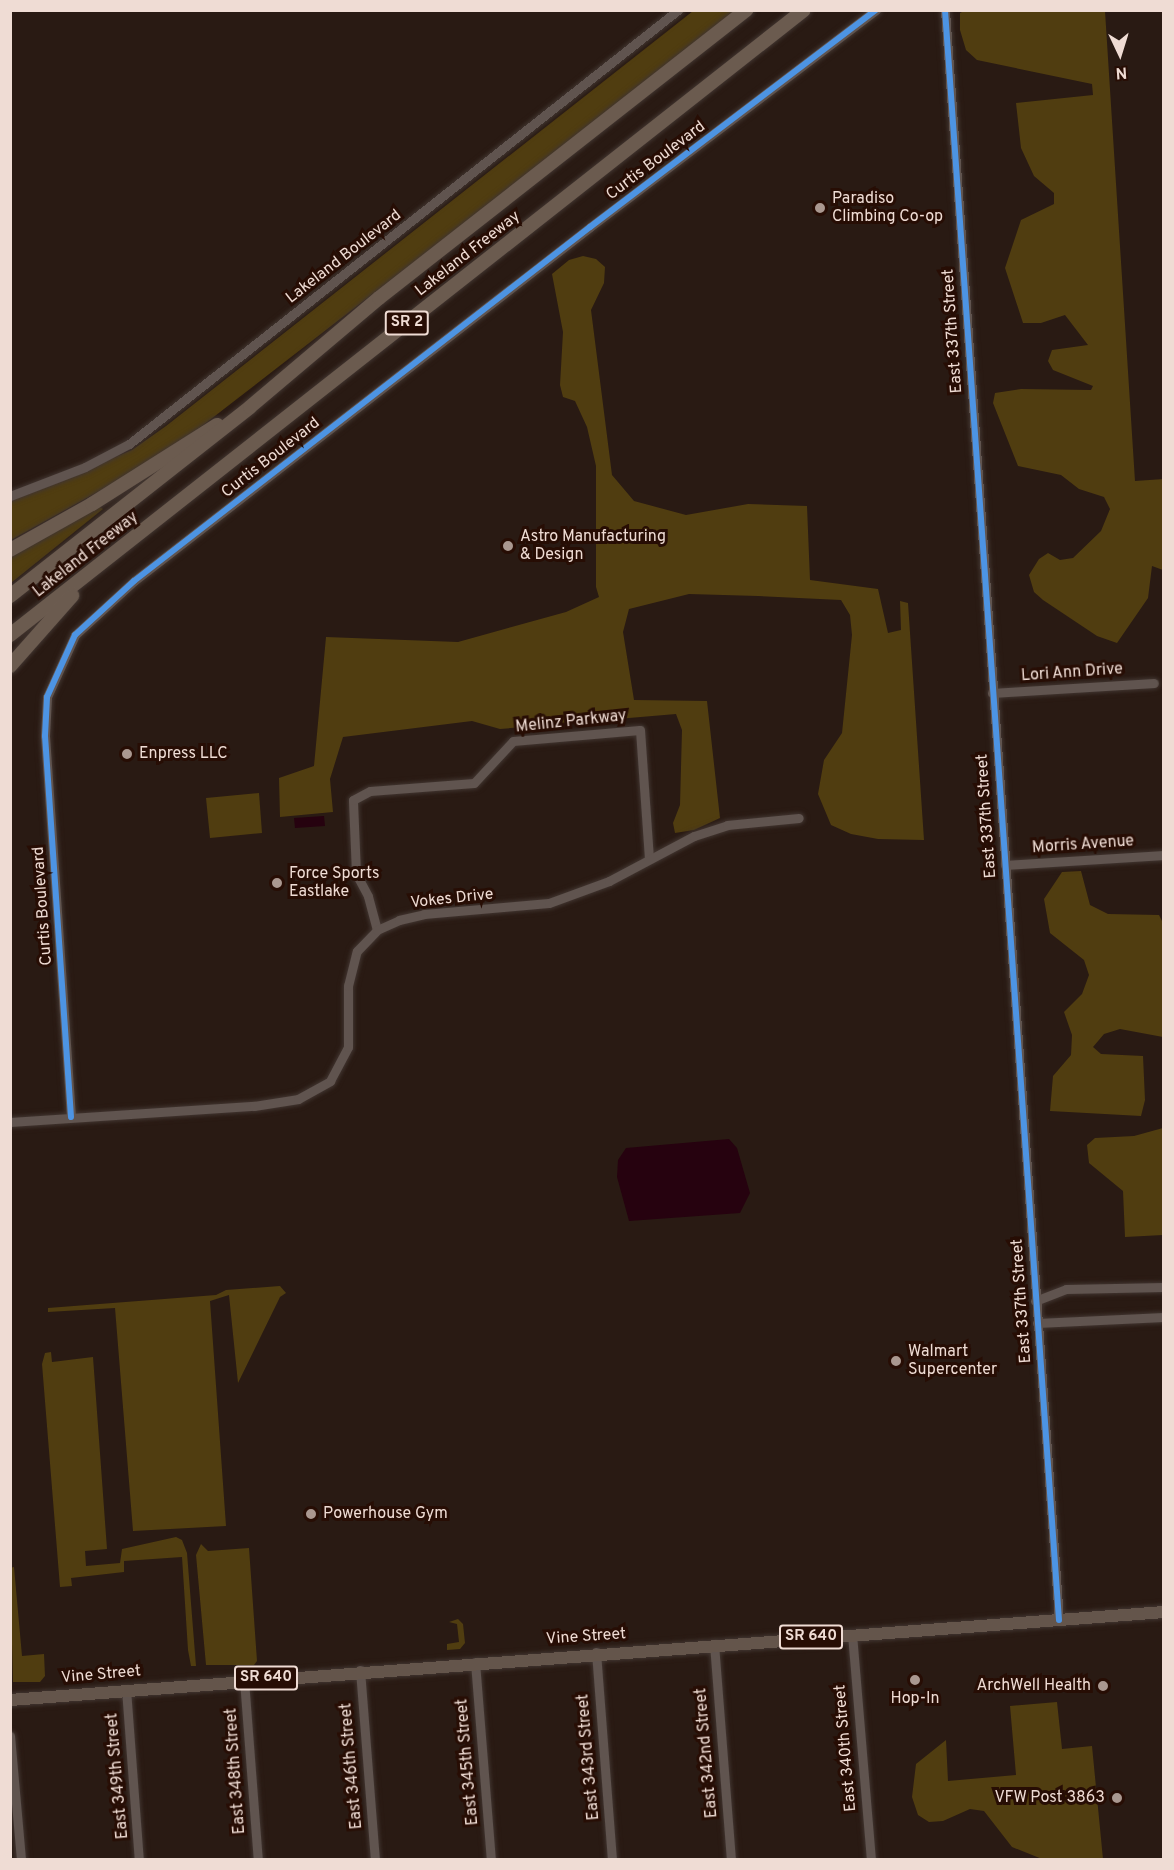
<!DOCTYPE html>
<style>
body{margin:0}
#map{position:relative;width:1174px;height:1870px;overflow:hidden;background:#291a13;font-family:Overpass,sans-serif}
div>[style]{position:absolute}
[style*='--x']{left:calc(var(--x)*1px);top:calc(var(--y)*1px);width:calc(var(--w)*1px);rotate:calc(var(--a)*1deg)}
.green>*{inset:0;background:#503d10}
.water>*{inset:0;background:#26020f}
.roads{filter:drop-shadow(0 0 2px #413530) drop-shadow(0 0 2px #413530)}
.minor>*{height:9px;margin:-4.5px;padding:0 4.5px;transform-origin:4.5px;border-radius:4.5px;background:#60544f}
.major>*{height:12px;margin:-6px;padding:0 6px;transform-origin:6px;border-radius:6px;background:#64554b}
.highway>*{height:14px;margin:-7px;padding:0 7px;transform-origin:7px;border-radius:7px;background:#6b5b4f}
.cycleway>*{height:6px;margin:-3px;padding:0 3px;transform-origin:3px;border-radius:3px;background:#4d94e3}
.dots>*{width:16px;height:16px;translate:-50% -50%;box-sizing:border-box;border:3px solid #270d04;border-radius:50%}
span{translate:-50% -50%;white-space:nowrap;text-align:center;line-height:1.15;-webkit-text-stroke:6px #270d04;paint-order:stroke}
.shield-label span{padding:2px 4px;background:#270d04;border:2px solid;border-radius:4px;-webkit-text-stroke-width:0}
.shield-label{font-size:15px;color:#efdcd4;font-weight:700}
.street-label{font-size:16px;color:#efdcd4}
.poi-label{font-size:16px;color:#efdcd4}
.left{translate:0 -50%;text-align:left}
.right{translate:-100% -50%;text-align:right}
.frame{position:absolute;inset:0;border:12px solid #efdcd4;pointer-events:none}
.north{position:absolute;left:1090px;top:24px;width:60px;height:60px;-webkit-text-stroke:4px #270d04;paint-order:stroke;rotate:176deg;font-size:16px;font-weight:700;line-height:24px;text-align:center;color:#efdcd4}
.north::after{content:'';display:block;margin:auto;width:21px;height:27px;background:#efdcd4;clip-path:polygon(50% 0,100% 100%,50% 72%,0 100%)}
</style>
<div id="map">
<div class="green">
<div style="clip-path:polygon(966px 10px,1105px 11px,1135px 481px,1164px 479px,1163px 570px,1152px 566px,1148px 598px,1117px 643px,1097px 636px,1043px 600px,1034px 592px,1029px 575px,1039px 559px,1048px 553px,1060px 560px,1073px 558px,1101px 531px,1110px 509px,1104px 497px,1079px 489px,1061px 475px,1018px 466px,993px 403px,995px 393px,1021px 389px,1091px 390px,1093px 386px,1053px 370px,1048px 361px,1052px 350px,1088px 345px,1065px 315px,1041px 323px,1023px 323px,1005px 268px,1021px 220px,1054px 204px,1054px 193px,1034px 176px,1021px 148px,1016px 103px,1093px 95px,1092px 84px,977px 60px,966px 50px,960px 30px,960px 13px)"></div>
<div style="clip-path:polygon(693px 11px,738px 11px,202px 426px,128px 475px,11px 540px,11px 501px,132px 450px,166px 426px)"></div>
<div style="clip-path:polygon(583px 256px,596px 259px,605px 267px,604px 283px,591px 310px,612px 475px,634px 501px,686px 515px,748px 504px,807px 506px,810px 580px,878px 589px,888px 633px,901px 630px,900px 601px,908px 603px,924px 840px,878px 839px,851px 834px,831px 825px,818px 794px,824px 760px,842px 733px,852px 635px,850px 615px,841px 600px,758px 596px,689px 594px,629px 609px,623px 632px,634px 700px,707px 701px,720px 818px,694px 830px,675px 833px,673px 823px,680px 805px,682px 730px,676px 714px,500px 729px,472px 721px,343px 737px,330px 779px,333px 812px,280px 817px,279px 778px,314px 766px,326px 637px,458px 642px,566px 612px,599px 597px,596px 587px,596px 466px,587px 427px,575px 401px,563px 397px,560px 385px,563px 332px,552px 274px,569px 260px)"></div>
<div style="clip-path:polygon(100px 507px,103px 509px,11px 583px,11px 557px)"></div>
<div style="clip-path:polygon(259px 793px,262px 833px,210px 838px,206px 798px)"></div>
<div style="clip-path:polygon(1081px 871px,1090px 905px,1108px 914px,1159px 915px,1163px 923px,1163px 1037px,1120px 1029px,1104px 1034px,1093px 1047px,1101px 1054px,1143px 1056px,1145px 1100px,1141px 1116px,1050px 1111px,1053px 1076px,1071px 1055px,1072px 1035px,1064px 1012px,1082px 994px,1089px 975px,1084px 960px,1050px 933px,1044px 899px,1062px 872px)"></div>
<div style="clip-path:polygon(1163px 1128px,1163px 1235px,1125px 1237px,1123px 1191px,1089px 1163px,1087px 1145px,1095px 1138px,1134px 1136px)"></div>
<div style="clip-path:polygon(280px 1286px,286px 1293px,280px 1297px,238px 1383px,229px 1295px,210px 1301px,226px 1526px,133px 1531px,115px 1308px,48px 1312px,48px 1308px,216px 1295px,226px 1290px)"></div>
<div style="clip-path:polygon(51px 1352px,52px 1362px,93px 1357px,107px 1549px,85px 1551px,86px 1566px,120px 1563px,122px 1549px,176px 1537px,182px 1540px,187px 1553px,196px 1666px,191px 1666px,188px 1650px,182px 1557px,124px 1561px,124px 1572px,71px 1578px,72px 1586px,60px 1587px,42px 1364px,45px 1353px)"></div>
<div style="clip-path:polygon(201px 1544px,208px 1551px,249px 1548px,257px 1661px,254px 1665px,206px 1665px,196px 1555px)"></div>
<div style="clip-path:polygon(14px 1567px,22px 1656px,44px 1654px,45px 1676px,40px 1682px,13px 1682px,10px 1568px)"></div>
<div style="clip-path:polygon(458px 1619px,463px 1624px,465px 1643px,460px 1649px,447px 1650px,447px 1644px,459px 1642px,457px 1624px,449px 1622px)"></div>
<div style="clip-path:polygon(1057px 1702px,1062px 1749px,1092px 1746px,1103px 1859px,1042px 1859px,1012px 1847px,984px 1811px,970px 1809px,943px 1821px,929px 1822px,918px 1815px,912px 1797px,916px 1764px,946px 1740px,948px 1781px,1016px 1775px,1010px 1706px)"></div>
</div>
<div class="water">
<div style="clip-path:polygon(324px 816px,325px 826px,295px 828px,294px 818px)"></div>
<div style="clip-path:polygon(729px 1139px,737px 1148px,750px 1193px,740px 1213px,629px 1221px,617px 1177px,618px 1160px,626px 1148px)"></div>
</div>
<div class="roads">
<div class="minor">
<div style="--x:945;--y:10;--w:1614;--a:85.95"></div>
<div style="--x:10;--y:496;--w:80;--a:-21.1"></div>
<div style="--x:85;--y:467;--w:50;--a:-27.6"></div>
<div style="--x:129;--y:444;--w:700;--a:-38.33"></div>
<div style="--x:992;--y:693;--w:162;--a:-3.5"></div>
<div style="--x:1005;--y:865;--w:159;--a:-3.6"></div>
<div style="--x:377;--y:930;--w:35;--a:-105"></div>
<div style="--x:368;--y:896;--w:26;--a:-118"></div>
<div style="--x:356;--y:873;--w:73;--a:-92.4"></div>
<div style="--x:353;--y:800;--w:19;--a:-28"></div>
<div style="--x:370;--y:791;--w:104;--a:-4.4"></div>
<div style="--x:474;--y:783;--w:57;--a:-47.1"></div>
<div style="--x:513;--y:741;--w:127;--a:-5"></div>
<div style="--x:640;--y:730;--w:128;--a:86"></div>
<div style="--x:71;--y:1117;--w:382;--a:-93.9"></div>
<div style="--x:45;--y:736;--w:39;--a:-87"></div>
<div style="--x:47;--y:697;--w:68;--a:-65.7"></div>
<div style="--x:75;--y:635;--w:80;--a:-42.5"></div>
<div style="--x:134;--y:581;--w:577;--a:-37.82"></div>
<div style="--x:590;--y:227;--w:359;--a:-37.2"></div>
<div style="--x:10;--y:1122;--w:245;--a:-3.8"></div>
<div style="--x:254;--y:1106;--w:45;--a:-9"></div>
<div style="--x:298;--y:1099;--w:37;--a:-29"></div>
<div style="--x:330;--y:1081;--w:38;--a:-62"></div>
<div style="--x:348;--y:1047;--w:61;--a:-90"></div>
<div style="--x:348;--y:986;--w:36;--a:-76"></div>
<div style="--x:357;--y:951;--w:29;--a:-46"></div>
<div style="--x:377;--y:930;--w:24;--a:-24"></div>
<div style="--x:399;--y:920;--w:26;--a:-13"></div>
<div style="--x:424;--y:914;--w:125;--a:-5"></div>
<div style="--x:549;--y:903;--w:64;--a:-20.1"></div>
<div style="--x:609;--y:881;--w:96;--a:-27.9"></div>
<div style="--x:694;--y:836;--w:35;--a:-18"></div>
<div style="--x:727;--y:825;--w:72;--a:-5.6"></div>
<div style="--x:1035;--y:1301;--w:33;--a:-21"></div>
<div style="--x:1066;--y:1289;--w:98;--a:-1.2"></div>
<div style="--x:1037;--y:1323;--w:127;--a:-2.7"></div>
<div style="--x:852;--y:1634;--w:227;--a:85.2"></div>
<div style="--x:714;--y:1644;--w:217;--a:85.5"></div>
<div style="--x:596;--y:1652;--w:209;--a:85.6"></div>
<div style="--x:475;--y:1662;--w:199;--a:85.4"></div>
<div style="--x:360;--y:1670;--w:191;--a:85.5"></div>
<div style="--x:244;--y:1680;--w:181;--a:85.6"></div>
<div style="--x:126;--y:1689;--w:171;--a:85.7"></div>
<div style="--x:10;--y:1736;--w:124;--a:84.9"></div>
</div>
<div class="major">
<div style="--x:10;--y:1700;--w:1157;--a:-4.36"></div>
</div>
<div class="highway">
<div style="--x:10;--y:550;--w:94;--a:-29.3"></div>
<div style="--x:92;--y:504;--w:148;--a:-32.3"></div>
<div style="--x:10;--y:596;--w:305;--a:-38.2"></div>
<div style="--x:250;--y:407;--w:169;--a:-40.2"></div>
<div style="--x:379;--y:298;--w:467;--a:-38.1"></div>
<div style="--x:10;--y:635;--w:1010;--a:-38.21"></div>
<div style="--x:10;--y:666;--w:94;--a:-48.5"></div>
</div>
</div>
<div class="cycleway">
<div style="--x:945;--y:10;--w:1614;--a:85.95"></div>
<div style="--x:71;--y:1117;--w:382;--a:-93.9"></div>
<div style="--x:45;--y:736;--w:39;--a:-87"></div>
<div style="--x:47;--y:697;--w:68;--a:-65.7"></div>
<div style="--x:75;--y:635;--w:80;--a:-42.5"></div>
<div style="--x:134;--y:581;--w:577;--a:-37.82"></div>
<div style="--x:590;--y:227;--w:359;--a:-37.2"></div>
</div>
<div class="dots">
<div style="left:820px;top:208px;background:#aa9890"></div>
<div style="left:508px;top:546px;background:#aa9890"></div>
<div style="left:127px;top:754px;background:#aa9890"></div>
<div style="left:277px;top:883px;background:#aa9890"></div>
<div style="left:896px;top:1361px;background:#aa9890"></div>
<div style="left:311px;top:1514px;background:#aa9890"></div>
<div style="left:915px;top:1680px;background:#aa9890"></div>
<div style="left:1103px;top:1686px;background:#aa9890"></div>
<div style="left:1117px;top:1798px;background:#aa9890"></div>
</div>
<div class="shield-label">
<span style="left:407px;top:323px">SR 2</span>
<span style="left:811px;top:1637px">SR 640</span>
<span style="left:266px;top:1678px">SR 640</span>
</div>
<div class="street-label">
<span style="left:656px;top:161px;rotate:-37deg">Curtis Boulevard</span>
<span style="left:468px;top:254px;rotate:-38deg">Lakeland Freeway</span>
<span style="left:344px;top:257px;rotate:-38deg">Lakeland Boulevard</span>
<span style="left:953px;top:331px;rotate:-94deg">East 337th Street</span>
<span style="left:271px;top:458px;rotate:-38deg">Curtis Boulevard</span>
<span style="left:86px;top:555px;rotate:-38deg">Lakeland Freeway</span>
<span style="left:1072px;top:673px;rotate:-4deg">Lori Ann Drive</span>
<span style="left:571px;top:722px;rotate:-6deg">Melinz Parkway</span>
<span style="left:987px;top:816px;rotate:-94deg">East 337th Street</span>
<span style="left:1083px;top:845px;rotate:-4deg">Morris Avenue</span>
<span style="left:452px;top:899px;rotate:-6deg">Vokes Drive</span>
<span style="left:43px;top:906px;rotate:-94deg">Curtis Boulevard</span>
<span style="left:1022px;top:1301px;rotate:-94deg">East 337th Street</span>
<span style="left:586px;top:1637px;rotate:-4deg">Vine Street</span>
<span style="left:101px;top:1675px;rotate:-5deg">Vine Street</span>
<span style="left:846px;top:1748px;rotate:-95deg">East 340th Street</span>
<span style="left:707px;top:1753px;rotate:-95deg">East 342nd Street</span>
<span style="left:589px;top:1757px;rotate:-95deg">East 343rd Street</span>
<span style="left:468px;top:1762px;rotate:-95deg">East 345th Street</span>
<span style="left:352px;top:1766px;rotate:-95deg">East 346th Street</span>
<span style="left:236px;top:1771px;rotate:-94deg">East 348th Street</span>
<span style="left:118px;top:1776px;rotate:-95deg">East 349th Street</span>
</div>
<div class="poi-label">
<span class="left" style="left:832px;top:208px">Paradiso<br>Climbing Co-op</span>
<span class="left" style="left:520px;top:546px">Astro Manufacturing<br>&amp; Design</span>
<span class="left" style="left:139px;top:754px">Enpress LLC</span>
<span class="left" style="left:289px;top:883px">Force Sports<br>Eastlake</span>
<span class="left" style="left:908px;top:1361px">Walmart<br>Supercenter</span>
<span class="left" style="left:323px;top:1514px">Powerhouse Gym</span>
<span class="right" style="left:1091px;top:1686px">ArchWell Health</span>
<span style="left:915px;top:1699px">Hop-In</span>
<span class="right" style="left:1105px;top:1798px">VFW Post 3863</span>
</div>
<div class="frame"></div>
<div class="north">N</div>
</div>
